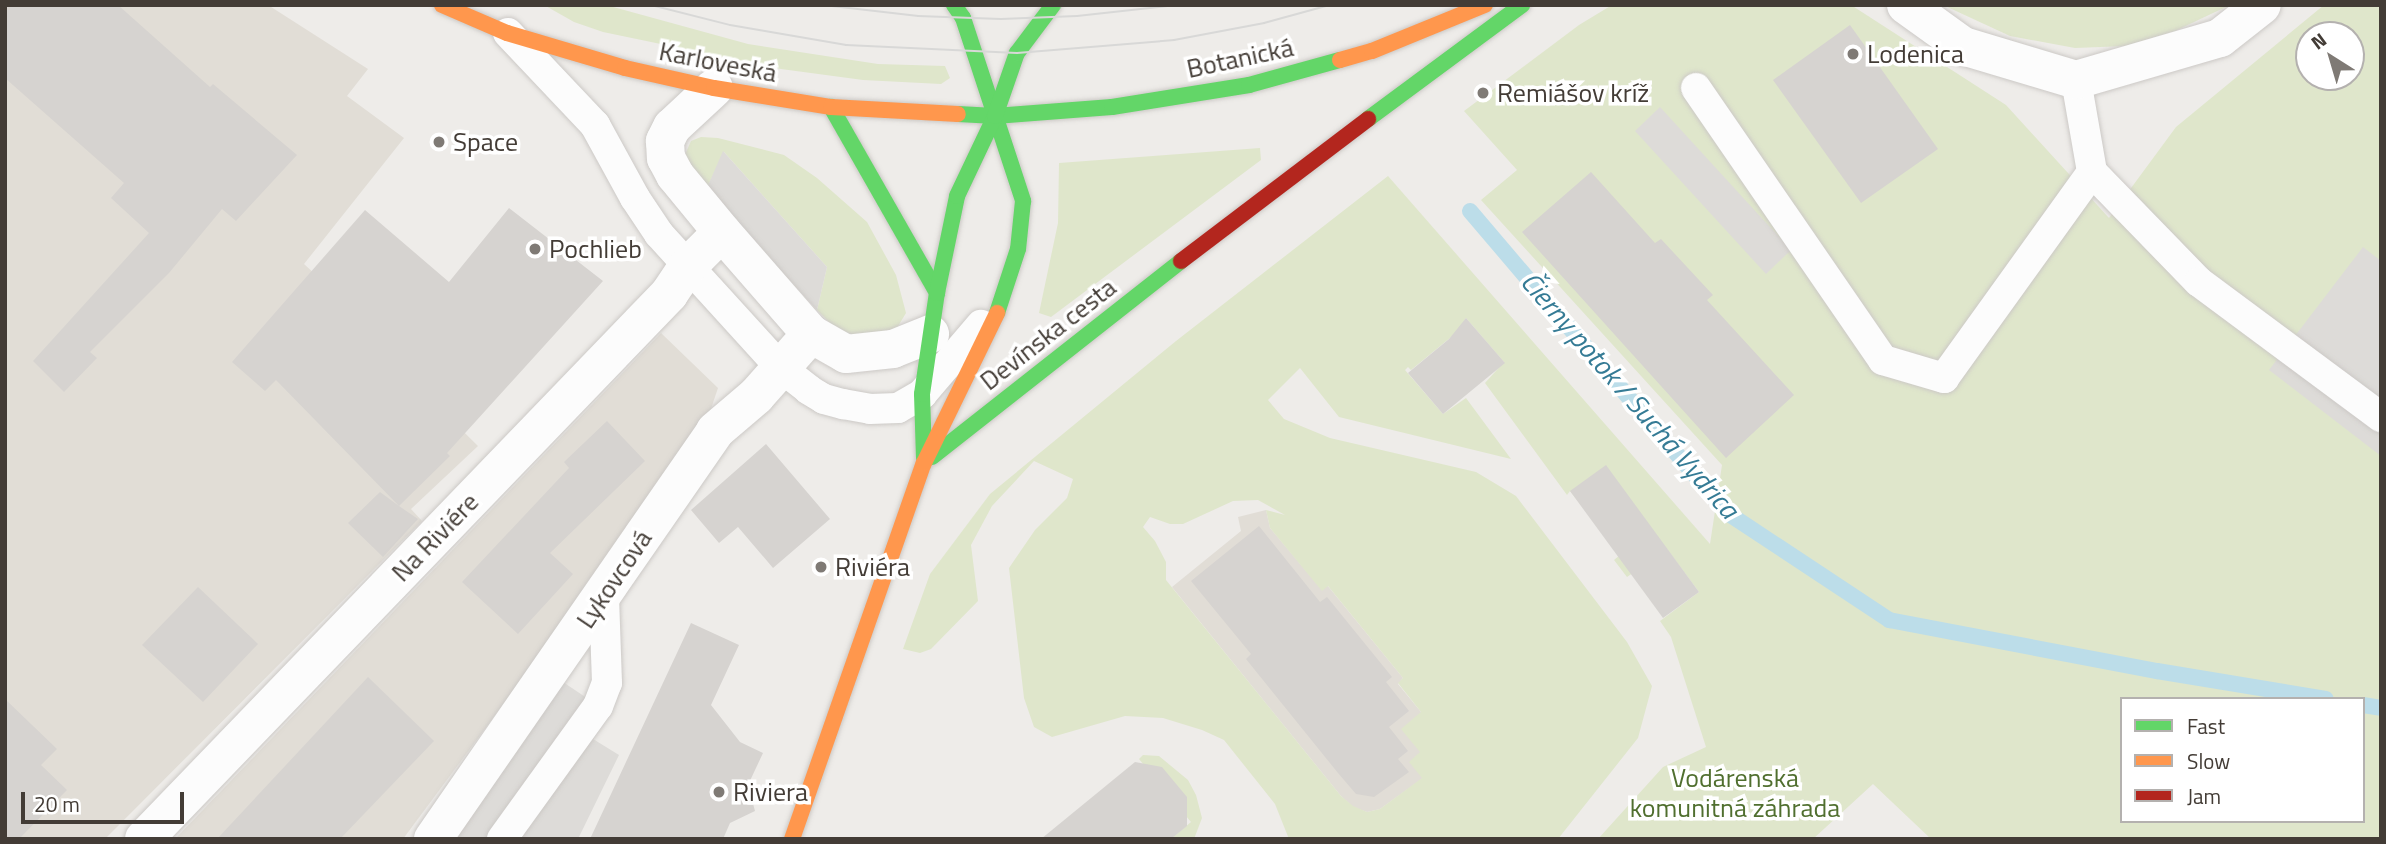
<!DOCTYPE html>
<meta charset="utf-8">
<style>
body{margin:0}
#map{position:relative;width:2386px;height:844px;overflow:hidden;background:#eeece9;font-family:"Titillium Web",sans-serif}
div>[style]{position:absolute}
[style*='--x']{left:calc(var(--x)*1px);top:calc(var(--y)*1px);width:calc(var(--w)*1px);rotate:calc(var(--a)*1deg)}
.residential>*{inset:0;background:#e1ddd6}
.green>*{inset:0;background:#dfe6cb}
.parking>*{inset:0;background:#dddbd8}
.stream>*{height:16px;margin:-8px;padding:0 8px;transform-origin:8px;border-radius:8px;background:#bcdde9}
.building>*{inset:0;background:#d6d3d0}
.roads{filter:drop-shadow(0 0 2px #ccc9c6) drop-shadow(0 0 2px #ccc9c6)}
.lane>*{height:30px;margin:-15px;padding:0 15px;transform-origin:15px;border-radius:15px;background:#fcfcfc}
.street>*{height:38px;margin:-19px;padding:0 19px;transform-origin:19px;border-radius:19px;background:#fcfcfc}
.fast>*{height:16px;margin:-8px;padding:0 8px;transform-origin:8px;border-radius:8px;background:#63d668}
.slow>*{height:16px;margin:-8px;padding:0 8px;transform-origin:8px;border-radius:8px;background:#ff974d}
.jam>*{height:16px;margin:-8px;padding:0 8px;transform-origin:8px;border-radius:8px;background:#b3261e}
.tram>*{height:2px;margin:-1px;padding:0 1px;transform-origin:1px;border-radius:1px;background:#d8d8d7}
.dots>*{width:19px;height:19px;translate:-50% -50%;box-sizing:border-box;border:4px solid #fff;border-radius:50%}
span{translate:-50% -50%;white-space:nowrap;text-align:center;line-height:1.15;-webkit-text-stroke:7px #fff;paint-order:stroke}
.poi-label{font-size:26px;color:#433c36}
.left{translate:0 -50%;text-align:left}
.street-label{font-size:26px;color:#433c36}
.park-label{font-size:26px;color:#506f2f}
.water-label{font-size:28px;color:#357b95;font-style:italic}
.frame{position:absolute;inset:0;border:7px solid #433c36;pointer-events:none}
.legend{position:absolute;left:2120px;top:697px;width:245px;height:126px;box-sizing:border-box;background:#fff;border:2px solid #b4b1af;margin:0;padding:9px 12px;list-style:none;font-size:21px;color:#433c36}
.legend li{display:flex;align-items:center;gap:14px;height:35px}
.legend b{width:35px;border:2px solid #b4b1af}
.north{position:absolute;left:2295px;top:21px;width:70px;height:70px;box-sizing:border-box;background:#fff;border:2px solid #b4b1af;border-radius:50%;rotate:323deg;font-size:19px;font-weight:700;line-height:28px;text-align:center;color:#433c36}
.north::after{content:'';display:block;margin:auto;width:24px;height:32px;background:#7f7a75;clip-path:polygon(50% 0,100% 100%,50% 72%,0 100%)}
.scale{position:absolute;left:21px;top:792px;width:163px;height:32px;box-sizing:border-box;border:4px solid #433c36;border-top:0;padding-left:9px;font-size:21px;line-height:24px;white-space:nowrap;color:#433c36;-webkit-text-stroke:5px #fff;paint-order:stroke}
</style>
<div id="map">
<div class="residential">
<div style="clip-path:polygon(5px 5px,268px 5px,368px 69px,347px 96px,404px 138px,304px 264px,316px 275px,311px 281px,478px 446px,411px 509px,422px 521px,105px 839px,5px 839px)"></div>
<div style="clip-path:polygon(661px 333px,718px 388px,701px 438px,403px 839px,175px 839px)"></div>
<div style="clip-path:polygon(1266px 510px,1270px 528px,1322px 590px,1327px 585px,1403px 678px,1398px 684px,1421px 712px,1423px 778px,1380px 809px,1367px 812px,1353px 807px,1341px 796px,1172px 587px,1241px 531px,1238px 517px)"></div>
</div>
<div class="green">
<div style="clip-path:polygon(544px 5px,606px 5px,748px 44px,878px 64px,945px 66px,950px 78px,941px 84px,863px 80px,781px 69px,603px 32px,574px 22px)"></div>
<div style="clip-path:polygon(evenodd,1612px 5px,1851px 5px,2006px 105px,2109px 218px,2176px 127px,2324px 5px,2381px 5px,2381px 839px,1931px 839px,1873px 784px,1813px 839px,1598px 839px,1663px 767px,1706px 747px,1671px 637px,1660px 621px,1699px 592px,1667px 549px,1627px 577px,1614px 560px,1620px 555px,1570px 491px,1567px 495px,1485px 383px,1504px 362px,1466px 318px,1464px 321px,1467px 324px,1411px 370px,1408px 367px,1405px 370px,1443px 414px,1466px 398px,1511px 459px,1339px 417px,1300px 368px,1268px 400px,1284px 419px,1330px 438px,1476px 472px,1516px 496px,1627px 642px,1652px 686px,1638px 738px,1558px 839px,1289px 839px,1275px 804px,1224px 740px,1202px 730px,1163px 718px,1125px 716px,1052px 737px,1034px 727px,1024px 698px,1009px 568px,1035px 530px,1067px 498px,1073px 479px,1034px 461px,992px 506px,971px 545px,978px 601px,931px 649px,920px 653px,903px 649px,930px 574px,990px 494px,1176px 341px,1388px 176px,1710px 544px,1722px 465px,1481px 200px,1517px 170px,1464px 111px,1579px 25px,1612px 5px,2309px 35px,2351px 35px,2351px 77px,2309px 77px,2309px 35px,1612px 5px,1258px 500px,1285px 515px,1266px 510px,1270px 528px,1322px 591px,1328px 586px,1403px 678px,1398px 683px,1421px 712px,1401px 729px,1420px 752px,1409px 762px,1422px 778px,1380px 809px,1367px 812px,1353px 806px,1341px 796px,1166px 580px,1166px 562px,1155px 541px,1143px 527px,1150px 517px,1170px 524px,1183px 524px,1233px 501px,1258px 500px,1612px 5px,2122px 699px,2363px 699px,2363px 821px,2122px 821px,2122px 699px)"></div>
<div style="clip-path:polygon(1943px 5px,2230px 5px,2175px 31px,2126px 46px,2075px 48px,2010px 36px)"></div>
<div style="clip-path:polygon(701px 137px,718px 138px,784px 155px,817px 178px,867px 222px,896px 275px,906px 313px,894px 333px,861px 338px,834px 327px,817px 310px,827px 267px,724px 152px,706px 190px,684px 157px,691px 141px)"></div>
<div style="clip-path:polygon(1260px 148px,1261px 160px,1051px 317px,1039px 313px,1058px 223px,1059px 163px)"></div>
<div style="clip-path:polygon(1143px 755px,1159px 756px,1188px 780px,1196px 795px,1202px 818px,1194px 839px,1171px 839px,1191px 822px,1139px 759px)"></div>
</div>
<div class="parking">
<div style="clip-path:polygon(1660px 107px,1791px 250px,1766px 274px,1635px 131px)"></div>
<div style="clip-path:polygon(723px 151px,827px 267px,817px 310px,706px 190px)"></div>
<div style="clip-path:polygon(2363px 247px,2381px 261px,2381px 456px,2269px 370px)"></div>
<div style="clip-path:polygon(563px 682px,609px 713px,593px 739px,619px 755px,578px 839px,449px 839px)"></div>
</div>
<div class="stream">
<div style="--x:1470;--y:211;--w:395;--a:49.6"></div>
<div style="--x:1726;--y:512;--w:196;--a:33.5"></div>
<div style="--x:1889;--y:620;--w:273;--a:10.8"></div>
<div style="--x:2157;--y:671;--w:171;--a:9.4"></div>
<div style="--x:2363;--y:705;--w:18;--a:9"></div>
</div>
<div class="building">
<div style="clip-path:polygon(5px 5px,118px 5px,210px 87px,213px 84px,297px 155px,236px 221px,222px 209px,169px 273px,90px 352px,97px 358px,64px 392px,33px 361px,149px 233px,111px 198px,124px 183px,5px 78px)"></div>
<div style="clip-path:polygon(1850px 25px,1938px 149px,1861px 203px,1773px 80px)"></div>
<div style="clip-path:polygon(1591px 172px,1655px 243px,1661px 239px,1713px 295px,1707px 300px,1794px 395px,1726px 458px,1522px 232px)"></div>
<div style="clip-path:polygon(509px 208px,603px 281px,447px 453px,450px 456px,399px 506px,418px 519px,383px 557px,348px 523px,380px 492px,399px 506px,276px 380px,265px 391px,232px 362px,365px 210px,449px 282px)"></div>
<div style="clip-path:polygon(1466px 318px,1505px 363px,1443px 414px,1408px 373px,1449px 339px)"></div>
<div style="clip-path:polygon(607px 421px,645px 461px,550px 553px,573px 574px,518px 634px,462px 582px,569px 468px,564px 462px)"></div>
<div style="clip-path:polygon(766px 444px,830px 519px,773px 568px,738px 527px,719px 543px,691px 510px)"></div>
<div style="clip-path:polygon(1606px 465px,1699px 592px,1663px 618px,1570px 491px)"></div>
<div style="clip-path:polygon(1259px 526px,1320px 602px,1327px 597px,1392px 677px,1386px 682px,1409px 711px,1389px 727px,1408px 751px,1398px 759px,1409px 772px,1374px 797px,1356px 794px,1338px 773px,1246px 659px,1251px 654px,1191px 581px)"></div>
<div style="clip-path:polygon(198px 587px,258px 644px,203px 702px,142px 645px)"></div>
<div style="clip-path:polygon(691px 623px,739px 645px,711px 705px,740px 742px,763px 753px,748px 785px,755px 811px,730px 823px,723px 839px,590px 839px)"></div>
<div style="clip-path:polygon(368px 677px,434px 741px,340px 839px,217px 839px)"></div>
<div style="clip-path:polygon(5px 699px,57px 749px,41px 765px,67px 790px,19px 839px,5px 839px)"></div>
<div style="clip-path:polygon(1135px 762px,1162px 767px,1187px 797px,1187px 826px,1171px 839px,1041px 839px)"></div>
</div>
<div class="roads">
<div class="lane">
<div style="--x:508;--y:33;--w:127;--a:46.6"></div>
<div style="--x:595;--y:125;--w:83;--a:61.3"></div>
<div style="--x:635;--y:198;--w:43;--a:56.3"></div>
<div style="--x:659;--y:234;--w:180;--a:47.7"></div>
<div style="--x:780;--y:367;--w:37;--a:38"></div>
<div style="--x:809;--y:390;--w:17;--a:31"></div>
<div style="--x:824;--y:399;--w:20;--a:15"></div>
<div style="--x:843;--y:404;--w:27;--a:10"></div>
<div style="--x:870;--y:409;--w:28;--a:-2"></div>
<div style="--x:898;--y:408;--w:28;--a:-30"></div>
<div style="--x:922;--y:394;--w:91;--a:-49.5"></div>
<div style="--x:2076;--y:80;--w:93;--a:80.1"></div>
<div style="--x:2092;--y:172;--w:153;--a:45.8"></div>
<div style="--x:2199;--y:282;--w:227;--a:36.6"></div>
<div style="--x:1696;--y:88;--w:330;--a:55.5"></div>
<div style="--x:1883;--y:360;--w:64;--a:16.4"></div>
<div style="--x:1944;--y:378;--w:254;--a:-54.3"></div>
<div style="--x:502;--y:839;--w:164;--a:-54.2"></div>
<div style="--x:598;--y:706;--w:25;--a:-69"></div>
<div style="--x:607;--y:683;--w:87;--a:-92"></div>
</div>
<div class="street">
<div style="--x:1906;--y:5;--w:70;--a:35.7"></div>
<div style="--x:1963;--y:46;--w:118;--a:16.7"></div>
<div style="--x:2076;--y:80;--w:150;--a:-16.3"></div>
<div style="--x:2220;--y:38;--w:53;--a:-38.2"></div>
<div style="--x:714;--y:88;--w:57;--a:137.1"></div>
<div style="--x:672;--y:127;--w:16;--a:117"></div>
<div style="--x:665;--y:141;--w:17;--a:87"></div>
<div style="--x:666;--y:158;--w:19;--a:62"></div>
<div style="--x:675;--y:175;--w:74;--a:50.5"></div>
<div style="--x:722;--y:232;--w:135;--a:48.9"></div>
<div style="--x:811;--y:334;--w:40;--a:29.7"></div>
<div style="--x:846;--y:354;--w:47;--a:-6.1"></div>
<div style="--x:893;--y:349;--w:40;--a:-22"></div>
<div style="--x:144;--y:839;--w:757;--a:-46.07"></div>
<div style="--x:669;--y:294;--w:32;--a:-56"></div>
<div style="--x:687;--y:267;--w:49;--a:-45"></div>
<div style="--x:433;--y:839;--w:496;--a:-55.3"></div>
<div style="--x:715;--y:431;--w:54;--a:-40.5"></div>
<div style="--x:756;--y:396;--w:83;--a:-48.4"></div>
</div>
<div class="fast">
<div style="--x:954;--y:5;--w:16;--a:55"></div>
<div style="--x:963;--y:18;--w:193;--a:71.8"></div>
<div style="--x:1023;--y:201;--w:48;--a:95.9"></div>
<div style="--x:1018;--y:249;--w:67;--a:108.2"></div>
<div style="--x:831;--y:107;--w:214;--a:60.3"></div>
<div style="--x:958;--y:114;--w:37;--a:3"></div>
<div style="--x:995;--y:116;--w:117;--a:-4.4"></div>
<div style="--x:1112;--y:107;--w:139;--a:-9.1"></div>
<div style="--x:1249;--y:85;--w:94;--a:-15.4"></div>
<div style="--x:1368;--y:119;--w:192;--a:-36.5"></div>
<div style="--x:932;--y:457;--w:317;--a:-38.2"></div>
<div style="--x:924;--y:458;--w:64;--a:-91.8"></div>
<div style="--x:922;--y:394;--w:102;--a:-81.6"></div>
<div style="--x:937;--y:293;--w:99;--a:-78.3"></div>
<div style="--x:957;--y:196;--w:89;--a:-64.6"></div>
<div style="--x:995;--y:116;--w:67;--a:-70.8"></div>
<div style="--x:1017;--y:53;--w:60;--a:-53.1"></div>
</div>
<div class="slow">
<div style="--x:442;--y:5;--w:71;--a:23.3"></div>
<div style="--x:507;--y:33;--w:123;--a:16.5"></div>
<div style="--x:625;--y:68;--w:91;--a:12.7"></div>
<div style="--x:714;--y:88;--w:119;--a:9.2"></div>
<div style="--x:831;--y:107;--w:127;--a:3.2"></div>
<div style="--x:1340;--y:60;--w:33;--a:-16"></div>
<div style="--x:1372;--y:51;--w:122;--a:-22.2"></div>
<div style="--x:792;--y:839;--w:398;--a:-70.7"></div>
<div style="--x:924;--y:463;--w:167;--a:-64"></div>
</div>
<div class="jam">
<div style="--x:1181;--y:261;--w:235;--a:-37.2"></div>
</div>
</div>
<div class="tram">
<div style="--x:651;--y:5;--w:81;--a:14.2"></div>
<div style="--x:730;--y:25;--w:118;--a:9.8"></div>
<div style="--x:846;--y:45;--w:171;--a:2.7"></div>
<div style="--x:1017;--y:53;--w:158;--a:-4.7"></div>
<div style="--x:1174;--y:40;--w:92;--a:-10.7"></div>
<div style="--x:1264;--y:23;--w:68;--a:-15.3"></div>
<div style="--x:823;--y:5;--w:96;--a:6.6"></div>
<div style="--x:918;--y:16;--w:83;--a:2.1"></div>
<div style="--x:1001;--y:19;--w:76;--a:-2.3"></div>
<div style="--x:1077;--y:16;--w:100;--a:-6.3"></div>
</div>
<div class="dots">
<div style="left:1853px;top:54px;background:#7f7a75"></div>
<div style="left:1483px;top:93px;background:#7f7a75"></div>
<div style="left:439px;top:142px;background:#7f7a75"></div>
<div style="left:535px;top:249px;background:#7f7a75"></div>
<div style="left:821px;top:567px;background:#7f7a75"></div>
<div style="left:719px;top:792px;background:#7f7a75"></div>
</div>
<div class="poi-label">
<span class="left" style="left:1867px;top:54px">Lodenica</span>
<span class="left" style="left:1497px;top:93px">Remiášov kríž</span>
<span class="left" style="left:453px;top:142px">Space</span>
<span class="left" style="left:549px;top:249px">Pochlieb</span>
<span class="left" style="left:835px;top:567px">Riviéra</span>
<span class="left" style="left:733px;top:792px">Riviera</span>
</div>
<div class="street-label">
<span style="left:1240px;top:58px;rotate:-12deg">Botanická</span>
<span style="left:718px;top:62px;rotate:11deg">Karloveská</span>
<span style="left:1048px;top:334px;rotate:-38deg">Devínska cesta</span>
<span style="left:435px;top:537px;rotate:-46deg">Na Riviére</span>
<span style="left:614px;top:579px;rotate:-56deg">Lykovcová</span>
</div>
<div class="park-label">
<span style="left:1735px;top:793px">Vodárenská<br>komunitná záhrada</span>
</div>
<div class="water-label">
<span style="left:1630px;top:395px;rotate:49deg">Čierny potok / Suchá Vydrica</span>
</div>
<div class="frame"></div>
<ul class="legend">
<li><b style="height:9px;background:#63d668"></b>Fast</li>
<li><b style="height:9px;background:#ff974d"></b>Slow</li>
<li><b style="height:9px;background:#b3261e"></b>Jam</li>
</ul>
<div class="north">N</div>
<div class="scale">20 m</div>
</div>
